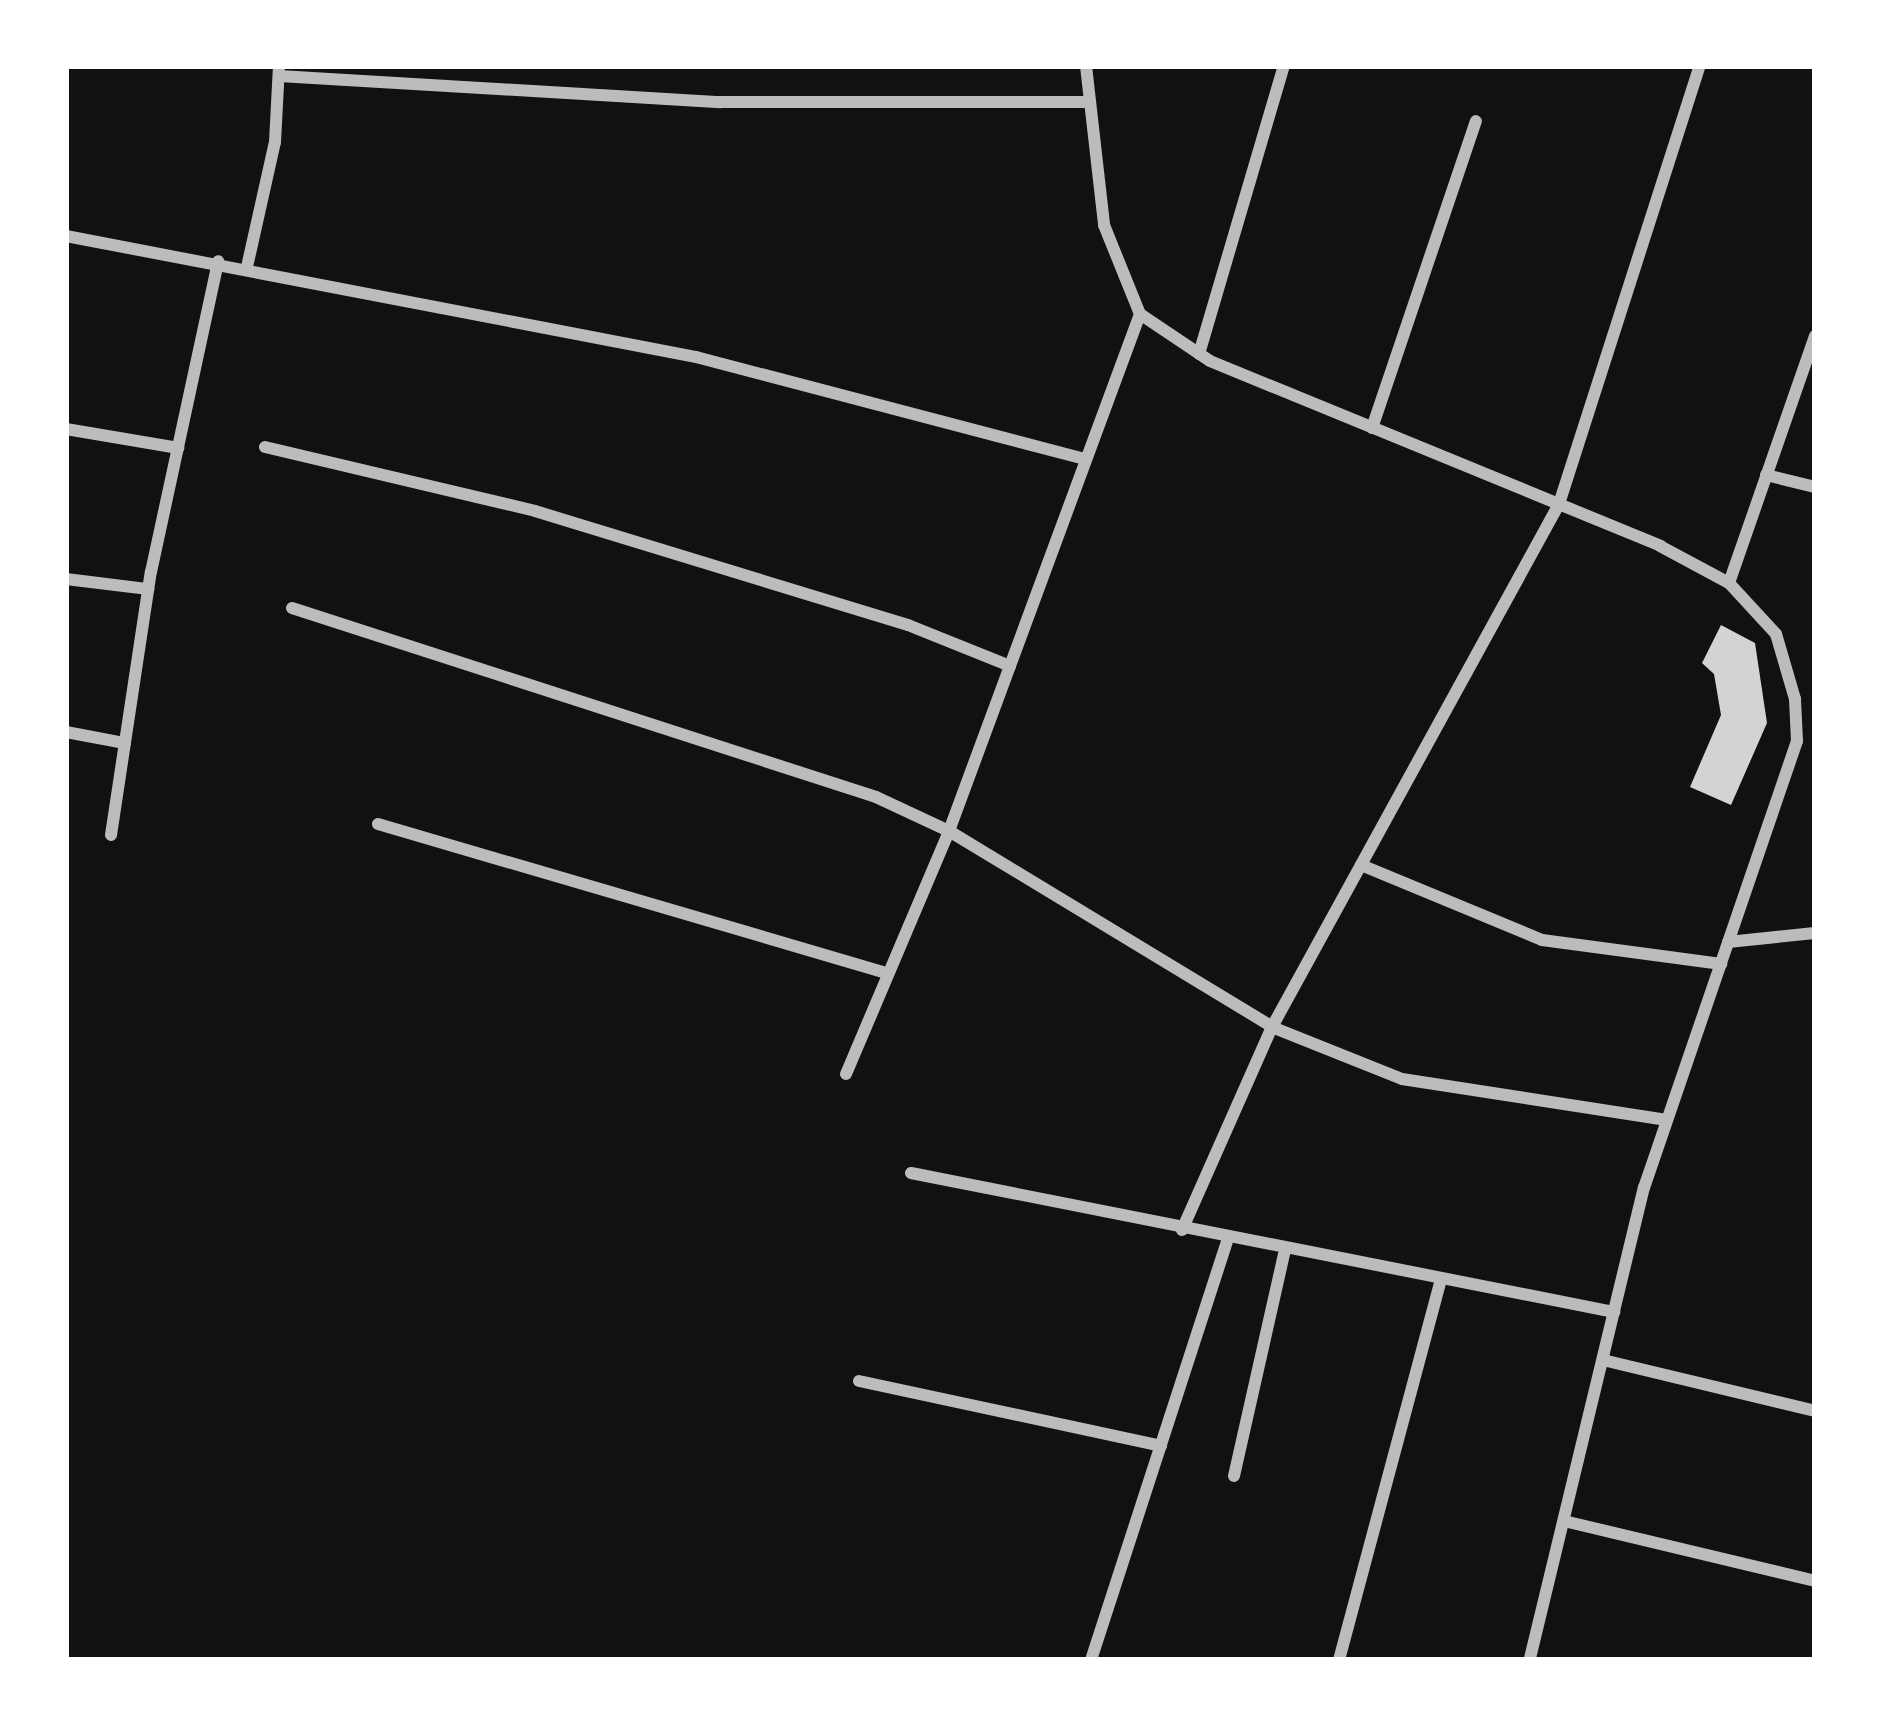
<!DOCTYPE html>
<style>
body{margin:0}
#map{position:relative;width:1881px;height:1726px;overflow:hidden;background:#111;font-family:Barlow,sans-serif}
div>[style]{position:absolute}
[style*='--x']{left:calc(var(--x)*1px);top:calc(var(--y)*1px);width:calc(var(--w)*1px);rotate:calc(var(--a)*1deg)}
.building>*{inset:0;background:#d3d3d3}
.minor>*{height:12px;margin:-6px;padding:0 6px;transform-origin:6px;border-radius:6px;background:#bcbcbc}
span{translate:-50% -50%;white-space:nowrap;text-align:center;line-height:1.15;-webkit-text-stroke:12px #fff;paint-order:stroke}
.frame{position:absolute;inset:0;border:69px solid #fff;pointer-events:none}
</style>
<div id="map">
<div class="building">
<div style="clip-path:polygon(1721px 625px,1755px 643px,1767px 723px,1731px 805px,1690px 787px,1721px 715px,1714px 674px,1702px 663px)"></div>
</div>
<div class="minor">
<div style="--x:1086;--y:66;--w:160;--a:83.5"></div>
<div style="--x:1104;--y:225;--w:96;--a:68"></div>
<div style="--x:1140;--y:314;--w:84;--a:33.9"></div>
<div style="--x:1210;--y:361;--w:487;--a:22.3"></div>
<div style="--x:1660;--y:546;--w:78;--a:28.2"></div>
<div style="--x:1729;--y:583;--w:69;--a:47.3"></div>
<div style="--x:1776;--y:634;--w:68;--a:73.7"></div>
<div style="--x:1795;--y:699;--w:42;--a:87.3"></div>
<div style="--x:1797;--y:741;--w:472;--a:108.9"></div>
<div style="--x:1644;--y:1187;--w:487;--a:103.6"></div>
<div style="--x:279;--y:76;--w:442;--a:3.4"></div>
<div style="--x:720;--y:102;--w:367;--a:0"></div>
<div style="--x:66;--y:236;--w:642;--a:10.87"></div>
<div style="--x:696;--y:357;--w:403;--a:14.7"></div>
<div style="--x:247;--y:267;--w:128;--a:-77.4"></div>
<div style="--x:275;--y:142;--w:76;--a:-87"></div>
<div style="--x:1199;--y:354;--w:300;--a:-73.6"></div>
<div style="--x:1372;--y:428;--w:324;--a:-71.3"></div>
<div style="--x:66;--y:429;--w:114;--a:9.6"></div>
<div style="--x:265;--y:447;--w:277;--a:13.3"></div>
<div style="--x:535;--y:511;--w:390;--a:17"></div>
<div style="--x:908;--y:625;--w:110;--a:21.9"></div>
<div style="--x:1766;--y:475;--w:50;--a:13.8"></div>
<div style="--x:66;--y:579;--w:83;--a:7"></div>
<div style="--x:1729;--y:583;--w:262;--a:-70.8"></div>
<div style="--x:292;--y:608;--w:614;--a:17.93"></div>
<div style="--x:876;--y:797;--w:81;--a:25"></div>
<div style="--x:949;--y:831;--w:378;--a:31.2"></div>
<div style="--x:1272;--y:1027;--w:140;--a:21.8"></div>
<div style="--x:1402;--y:1079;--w:268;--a:8.8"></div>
<div style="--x:66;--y:732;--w:60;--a:10.6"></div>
<div style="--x:378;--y:824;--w:526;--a:16.33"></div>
<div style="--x:111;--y:835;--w:266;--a:-81.4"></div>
<div style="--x:151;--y:572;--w:318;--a:-77.8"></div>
<div style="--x:1361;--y:865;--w:196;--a:22.5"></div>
<div style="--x:1542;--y:940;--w:181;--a:7.6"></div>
<div style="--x:1728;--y:942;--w:87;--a:-5.9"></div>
<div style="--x:846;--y:1074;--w:264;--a:-67"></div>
<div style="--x:949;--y:831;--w:551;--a:-69.72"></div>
<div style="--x:911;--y:1173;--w:717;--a:11.18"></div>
<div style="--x:1182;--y:1230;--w:222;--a:-66.1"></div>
<div style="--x:1272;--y:1027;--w:597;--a:-61.24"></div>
<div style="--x:1559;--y:504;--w:460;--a:-72.2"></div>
<div style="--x:1603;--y:1360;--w:218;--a:13.5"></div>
<div style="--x:859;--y:1381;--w:309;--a:12.1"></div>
<div style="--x:1234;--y:1476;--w:233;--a:-77.3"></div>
<div style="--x:1564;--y:1521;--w:258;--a:13.4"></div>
<div style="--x:1091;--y:1660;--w:444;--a:-72"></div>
<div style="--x:1339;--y:1660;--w:394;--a:-75"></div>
</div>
<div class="frame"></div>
</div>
